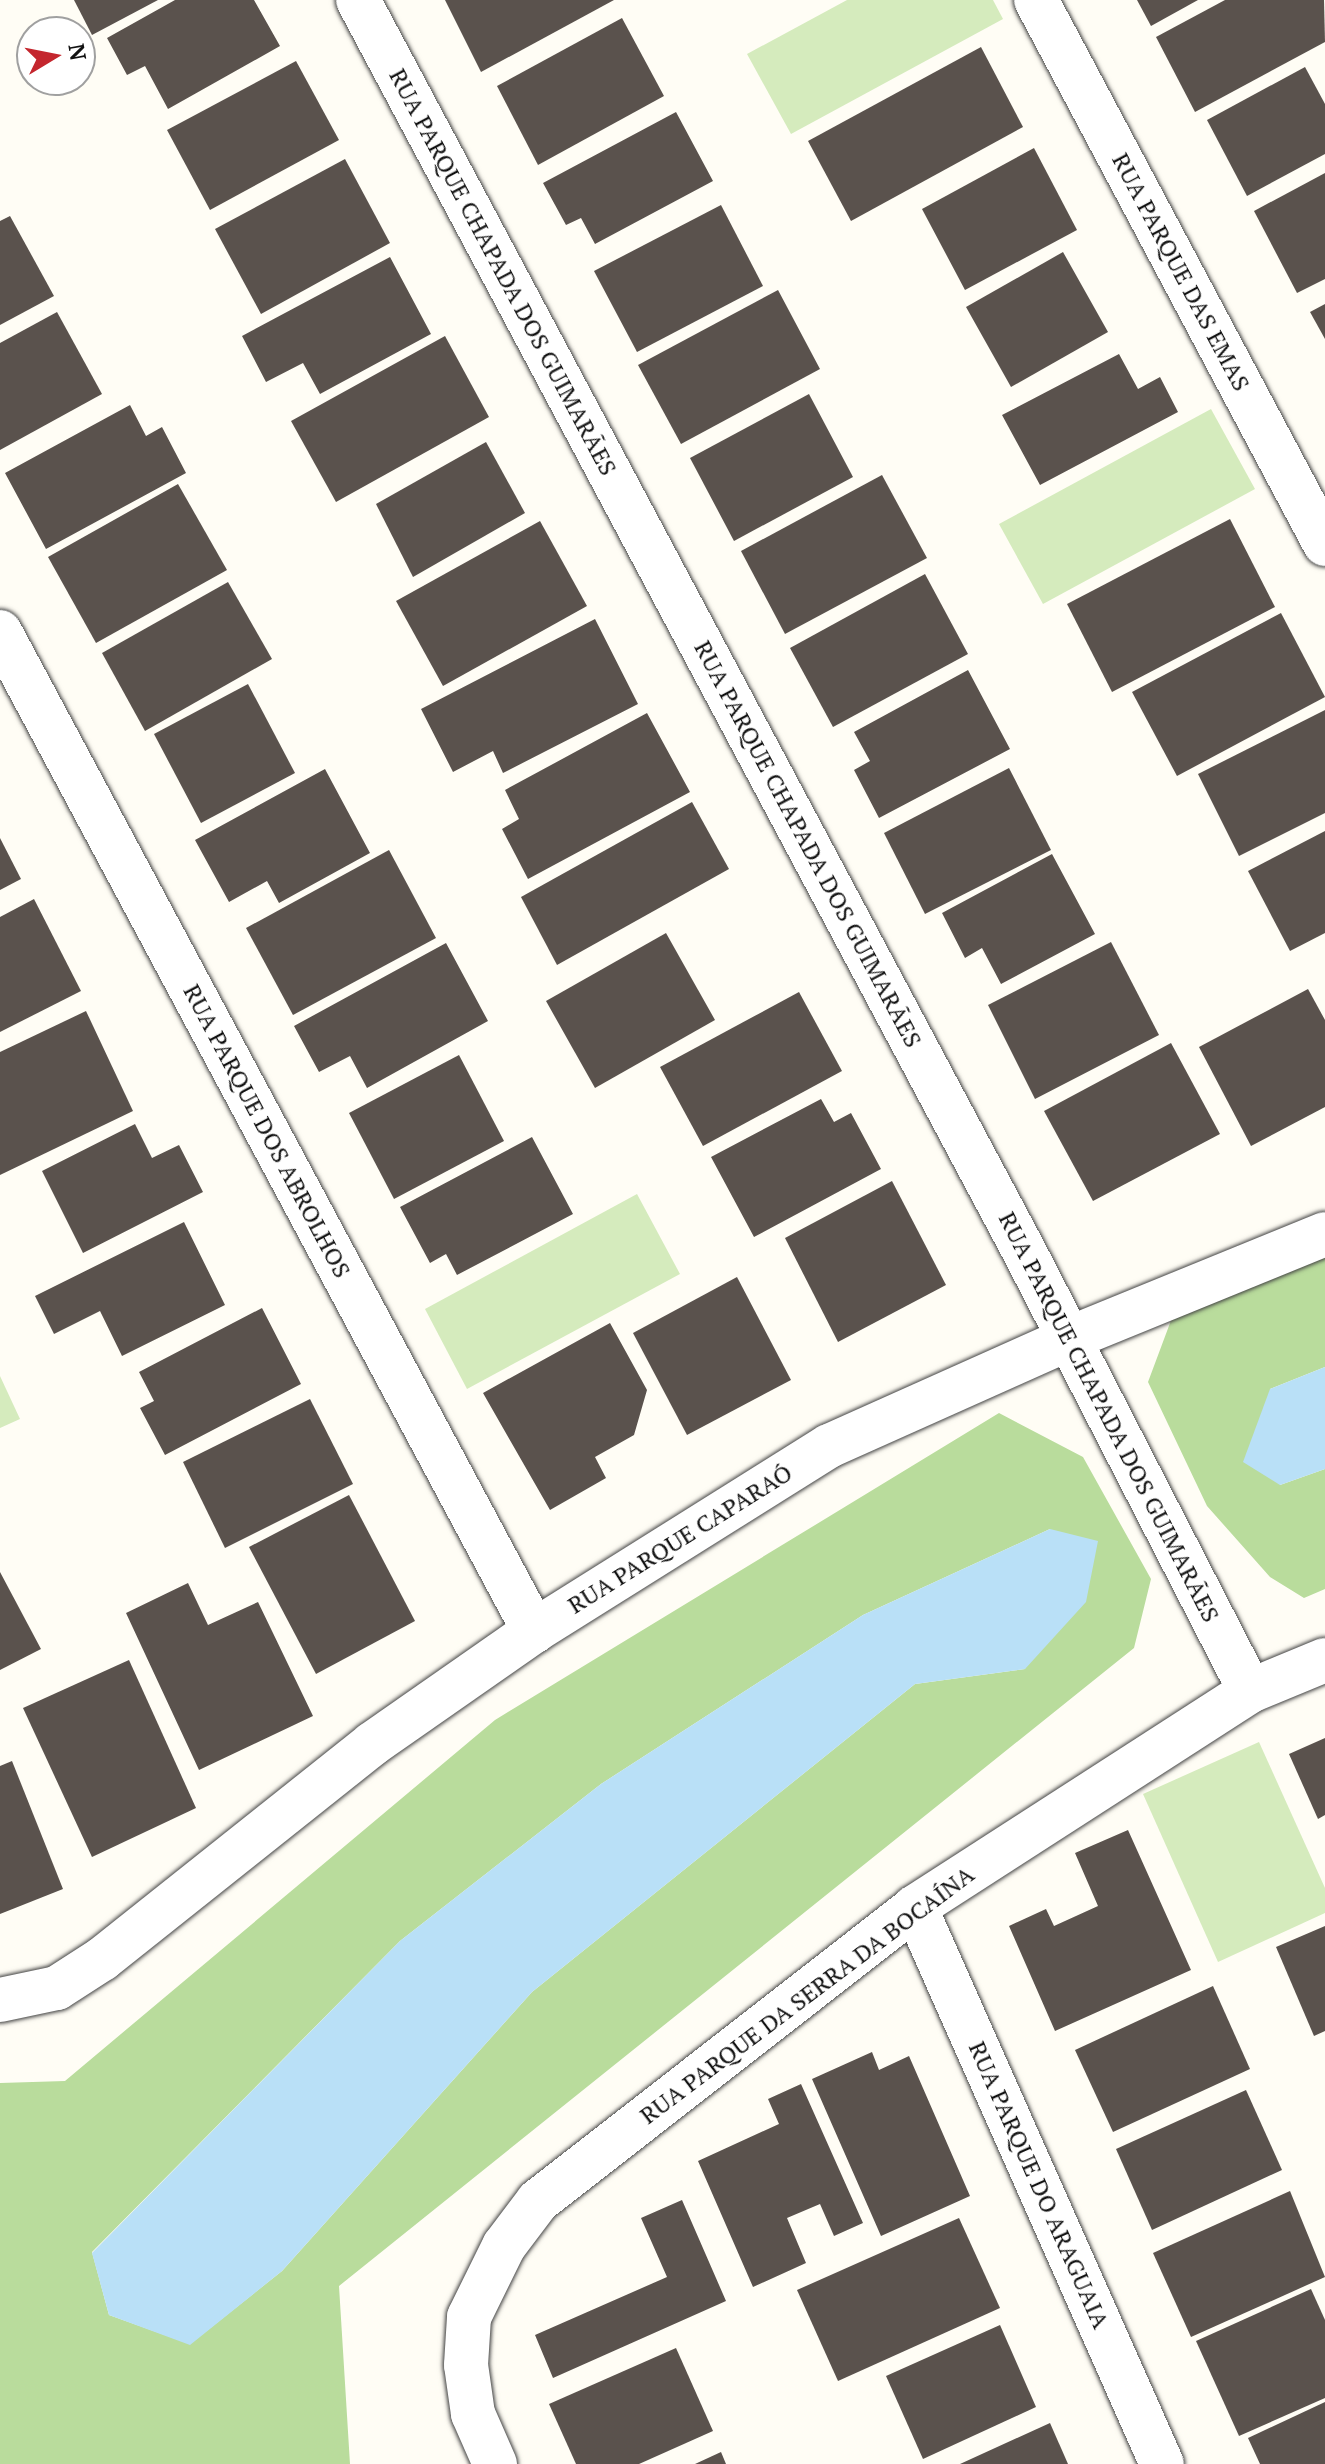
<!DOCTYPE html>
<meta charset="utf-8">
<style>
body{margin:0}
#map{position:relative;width:1325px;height:2464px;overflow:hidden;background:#fffdf5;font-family:"PT Serif",serif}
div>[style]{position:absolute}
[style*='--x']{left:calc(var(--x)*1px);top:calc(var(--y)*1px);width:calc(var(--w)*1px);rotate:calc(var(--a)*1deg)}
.green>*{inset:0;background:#d5ebbd}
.forest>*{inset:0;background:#b9dc9c}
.water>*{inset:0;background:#b9e0f7}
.building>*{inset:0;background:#5a524d}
.roads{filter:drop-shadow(0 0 2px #444) drop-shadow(0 0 2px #444)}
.street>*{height:44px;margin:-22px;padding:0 22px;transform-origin:22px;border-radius:22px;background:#fff}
span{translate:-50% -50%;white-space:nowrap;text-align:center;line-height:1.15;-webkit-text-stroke:8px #fff;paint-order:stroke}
.street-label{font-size:24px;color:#111}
.north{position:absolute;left:16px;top:16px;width:80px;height:80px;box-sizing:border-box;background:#fff;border:2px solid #a0a0a0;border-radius:50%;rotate:80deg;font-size:22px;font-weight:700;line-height:32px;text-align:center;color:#111}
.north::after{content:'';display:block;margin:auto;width:28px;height:36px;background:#c4262e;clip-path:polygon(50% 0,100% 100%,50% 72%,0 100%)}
</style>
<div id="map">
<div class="green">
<div style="clip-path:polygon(847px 0,993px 0,1003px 19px,791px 134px,747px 54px)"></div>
<div style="clip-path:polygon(1211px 409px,1255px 489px,1043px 604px,999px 524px)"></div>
<div style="clip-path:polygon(637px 1194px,680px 1274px,467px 1389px,425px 1309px)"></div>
<div style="clip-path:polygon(0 1376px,20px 1419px,0 1428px)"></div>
<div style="clip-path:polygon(1259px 1742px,1325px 1888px,1325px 1913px,1218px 1962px,1143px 1794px)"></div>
</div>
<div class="forest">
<div style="clip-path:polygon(1325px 1251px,1325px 1367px,1270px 1389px,1280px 1485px,1325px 1469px,1325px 1589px,1304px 1598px,1270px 1577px,1207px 1506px,1148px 1382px,1176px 1307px)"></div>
<div style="clip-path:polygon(evenodd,999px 1413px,1083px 1457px,1151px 1579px,1134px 1648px,339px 2286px,350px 2464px,0 2464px,0 2083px,65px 2081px,495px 1720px,999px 1413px,1050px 1529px,1025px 1669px,915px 1684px,532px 1992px,282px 2271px,190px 2344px,109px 2315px,92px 2252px,400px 1941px,601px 1784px,863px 1615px,1050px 1529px)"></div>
</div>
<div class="water">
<div style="clip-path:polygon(1325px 1367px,1325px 1469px,1280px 1485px,1243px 1462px,1270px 1389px)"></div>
<div style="clip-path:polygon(1050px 1529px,1098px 1541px,1086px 1602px,1025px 1669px,915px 1684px,532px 1992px,282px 2271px,190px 2345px,109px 2315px,92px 2253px,400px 1941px,601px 1784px,863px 1615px)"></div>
</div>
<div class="building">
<div style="clip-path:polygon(74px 0,158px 0,92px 35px)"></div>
<div style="clip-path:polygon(175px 0,254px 0,280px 46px,168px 109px,145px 66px,127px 75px,107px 38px)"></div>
<div style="clip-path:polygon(445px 0,614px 0,481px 72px)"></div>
<div style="clip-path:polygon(1137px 0,1198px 0,1151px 26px)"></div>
<div style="clip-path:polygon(1225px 0,1324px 0,1325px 42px,1195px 112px,1156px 37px)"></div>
<div style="clip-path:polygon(622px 18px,664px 96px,538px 165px,497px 86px)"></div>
<div style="clip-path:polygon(981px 47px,1023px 127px,851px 221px,808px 141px)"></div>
<div style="clip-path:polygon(296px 61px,339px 140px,210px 210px,167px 130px)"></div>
<div style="clip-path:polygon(1305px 67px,1325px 104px,1325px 154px,1247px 196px,1207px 120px)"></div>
<div style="clip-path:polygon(676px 112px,713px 181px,595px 244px,581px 218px,566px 225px,543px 183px)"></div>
<div style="clip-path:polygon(1034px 148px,1077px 230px,965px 290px,922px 209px)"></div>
<div style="clip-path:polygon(345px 159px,390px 243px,261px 314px,215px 229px)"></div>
<div style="clip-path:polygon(1325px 173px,1325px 279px,1297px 293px,1254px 211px)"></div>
<div style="clip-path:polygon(721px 205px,763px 286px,637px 352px,594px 271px)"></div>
<div style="clip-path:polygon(10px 216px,54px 296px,0 325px,0 221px)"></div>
<div style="clip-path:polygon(1063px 252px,1108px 332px,1011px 387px,966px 307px)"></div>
<div style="clip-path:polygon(390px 257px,431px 334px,320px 394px,303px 363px,266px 382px,242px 336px)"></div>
<div style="clip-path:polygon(778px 290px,820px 369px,681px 444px,638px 365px)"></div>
<div style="clip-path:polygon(1325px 304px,1325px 339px,1310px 312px)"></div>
<div style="clip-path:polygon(57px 312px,102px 394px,0 450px,0 343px)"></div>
<div style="clip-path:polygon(445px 336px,489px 417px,336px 502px,291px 421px)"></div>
<div style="clip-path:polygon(1119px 354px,1138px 389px,1160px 377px,1178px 412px,1040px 485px,1002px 415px)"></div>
<div style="clip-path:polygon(809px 394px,853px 477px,734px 541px,690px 458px)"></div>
<div style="clip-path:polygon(130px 405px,146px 436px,162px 427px,186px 473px,46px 549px,5px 473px)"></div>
<div style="clip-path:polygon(486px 442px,525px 513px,413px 577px,376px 504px)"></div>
<div style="clip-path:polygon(882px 475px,927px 558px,785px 634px,741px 551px)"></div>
<div style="clip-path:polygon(178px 484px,227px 570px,96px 643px,48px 557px)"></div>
<div style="clip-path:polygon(1230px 519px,1275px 607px,1112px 692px,1067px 604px)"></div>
<div style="clip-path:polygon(540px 521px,587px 606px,443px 686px,396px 601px)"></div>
<div style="clip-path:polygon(925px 574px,968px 654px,833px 727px,790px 648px)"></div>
<div style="clip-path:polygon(228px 582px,272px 659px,145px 731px,102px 653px)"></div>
<div style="clip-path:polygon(1281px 613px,1325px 697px,1177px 776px,1132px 692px)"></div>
<div style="clip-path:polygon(595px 619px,638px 704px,503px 773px,493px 751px,453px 772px,421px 709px)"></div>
<div style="clip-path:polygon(968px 670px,1010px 749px,879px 818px,854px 770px,870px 761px,854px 732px)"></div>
<div style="clip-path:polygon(248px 684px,295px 773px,201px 823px,154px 734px)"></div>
<div style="clip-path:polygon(1325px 710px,1325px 813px,1239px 856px,1198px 774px)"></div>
<div style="clip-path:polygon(647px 713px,690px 792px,528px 879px,502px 829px,519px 819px,505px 790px)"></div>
<div style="clip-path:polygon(1009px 768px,1051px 850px,925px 914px,884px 833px)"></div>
<div style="clip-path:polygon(325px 769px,370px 853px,279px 903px,267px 881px,229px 902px,195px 840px)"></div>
<div style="clip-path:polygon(692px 802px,729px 869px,557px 965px,521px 897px)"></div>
<div style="clip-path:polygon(1325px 831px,1325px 933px,1290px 951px,1248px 871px)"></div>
<div style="clip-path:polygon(0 838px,21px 879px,0 890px)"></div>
<div style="clip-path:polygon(389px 850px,436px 938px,293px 1015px,246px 928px)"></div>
<div style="clip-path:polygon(1052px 854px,1095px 934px,1001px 984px,982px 948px,965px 958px,942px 913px)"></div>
<div style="clip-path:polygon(34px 899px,81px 991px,0 1032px,0 917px)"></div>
<div style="clip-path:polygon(666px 933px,715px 1020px,595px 1088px,546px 1001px)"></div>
<div style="clip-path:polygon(1111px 942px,1159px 1035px,1035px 1099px,988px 1005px)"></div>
<div style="clip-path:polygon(446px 943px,488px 1021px,367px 1088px,350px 1056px,319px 1072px,294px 1026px)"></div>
<div style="clip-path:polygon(1308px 989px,1325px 1020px,1325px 1107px,1251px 1146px,1199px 1047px)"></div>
<div style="clip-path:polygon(799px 992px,842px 1071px,703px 1146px,660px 1067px)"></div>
<div style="clip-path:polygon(86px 1011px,133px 1111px,0 1175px,0 1052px)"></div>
<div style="clip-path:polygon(1171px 1043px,1220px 1134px,1093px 1201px,1044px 1111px)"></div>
<div style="clip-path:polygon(459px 1055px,504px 1141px,394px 1199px,349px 1113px)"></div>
<div style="clip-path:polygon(821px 1099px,834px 1122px,851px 1113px,881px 1169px,754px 1237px,711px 1157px)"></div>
<div style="clip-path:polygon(135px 1124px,152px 1158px,179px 1145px,203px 1192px,83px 1253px,42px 1171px)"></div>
<div style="clip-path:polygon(532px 1137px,573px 1214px,457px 1275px,446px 1254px,430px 1263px,400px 1207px)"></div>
<div style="clip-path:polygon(892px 1181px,946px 1285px,838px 1342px,785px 1238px)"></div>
<div style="clip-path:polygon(184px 1222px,225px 1305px,122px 1356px,100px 1311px,54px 1334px,35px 1296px)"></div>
<div style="clip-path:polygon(737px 1277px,791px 1380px,687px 1435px,633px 1333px)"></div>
<div style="clip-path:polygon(262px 1308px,301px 1384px,165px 1455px,140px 1408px,154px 1401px,139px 1372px)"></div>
<div style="clip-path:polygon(610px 1323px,647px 1390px,634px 1435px,595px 1457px,606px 1478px,550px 1510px,483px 1393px)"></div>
<div style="clip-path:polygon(310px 1399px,353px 1484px,225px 1548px,183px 1462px)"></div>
<div style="clip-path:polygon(349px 1495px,415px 1621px,316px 1674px,249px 1547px)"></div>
<div style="clip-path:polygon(0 1572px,41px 1649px,0 1670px)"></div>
<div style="clip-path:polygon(188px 1583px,208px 1625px,258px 1602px,313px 1716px,199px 1770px,126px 1613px)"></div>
<div style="clip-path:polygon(129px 1660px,196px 1808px,92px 1857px,23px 1708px)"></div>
<div style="clip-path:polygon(1325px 1738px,1325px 1815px,1318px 1819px,1289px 1754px)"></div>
<div style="clip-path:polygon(12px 1761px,63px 1889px,0 1914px,0 1766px)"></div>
<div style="clip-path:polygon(1128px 1830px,1191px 1970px,1055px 2031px,1009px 1926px,1046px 1909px,1054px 1926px,1098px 1906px,1075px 1853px)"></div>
<div style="clip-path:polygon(1325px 1926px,1325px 2031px,1314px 2036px,1276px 1947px)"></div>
<div style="clip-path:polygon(1213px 1986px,1250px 2069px,1113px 2132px,1075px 2050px)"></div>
<div style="clip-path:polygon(872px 2052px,879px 2070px,909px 2056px,970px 2196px,881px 2236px,812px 2079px)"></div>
<div style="clip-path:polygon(801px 2084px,863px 2223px,834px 2236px,820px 2204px,787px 2218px,806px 2263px,753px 2287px,698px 2161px,779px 2124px,768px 2099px)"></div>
<div style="clip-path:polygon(1246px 2090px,1282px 2170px,1152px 2230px,1116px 2149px)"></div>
<div style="clip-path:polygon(1290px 2191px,1325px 2277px,1191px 2337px,1153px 2253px)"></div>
<div style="clip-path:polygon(682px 2200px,726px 2301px,553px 2378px,535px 2335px,667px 2277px,641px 2218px)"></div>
<div style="clip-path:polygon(959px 2218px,1000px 2308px,838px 2381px,797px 2290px)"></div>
<div style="clip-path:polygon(1311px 2289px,1325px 2320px,1325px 2398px,1239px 2436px,1196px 2341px)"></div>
<div style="clip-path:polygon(1000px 2325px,1036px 2407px,923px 2459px,886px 2376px)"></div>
<div style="clip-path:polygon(676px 2348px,713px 2431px,639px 2464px,576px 2464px,549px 2404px)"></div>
<div style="clip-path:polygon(1325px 2402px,1325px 2464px,1260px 2464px,1248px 2438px)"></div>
<div style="clip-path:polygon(1050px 2423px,1068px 2464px,960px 2464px)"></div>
<div style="clip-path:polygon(721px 2452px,726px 2464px,695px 2464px)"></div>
</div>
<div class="roads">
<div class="street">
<div style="--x:358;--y:0;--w:1415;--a:61.97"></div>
<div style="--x:1023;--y:1249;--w:497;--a:62.8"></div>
<div style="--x:1036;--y:0;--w:616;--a:62.02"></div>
<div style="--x:0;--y:632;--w:1133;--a:61.87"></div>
<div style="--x:915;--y:1907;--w:609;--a:66.09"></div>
<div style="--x:0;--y:2000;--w:58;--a:-11.9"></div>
<div style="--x:57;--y:1988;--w:54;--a:-32.8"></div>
<div style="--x:102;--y:1959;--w:345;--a:-38.5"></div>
<div style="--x:372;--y:1744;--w:198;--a:-34.9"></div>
<div style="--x:534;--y:1631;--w:348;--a:-32.1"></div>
<div style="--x:829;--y:1446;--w:264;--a:-24.1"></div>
<div style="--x:1070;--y:1338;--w:275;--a:-22.2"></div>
<div style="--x:495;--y:2464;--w:55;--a:-113.7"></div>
<div style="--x:473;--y:2414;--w:49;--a:-98.1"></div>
<div style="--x:466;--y:2365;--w:48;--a:-86.4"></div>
<div style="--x:469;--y:2317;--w:79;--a:-63.8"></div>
<div style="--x:504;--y:2246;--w:56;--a:-52.9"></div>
<div style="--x:538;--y:2201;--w:478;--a:-37.9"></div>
<div style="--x:915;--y:1907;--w:399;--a:-32.8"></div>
<div style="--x:1250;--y:1691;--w:81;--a:-22.5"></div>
</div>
</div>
<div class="street-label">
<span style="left:503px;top:272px;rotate:62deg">RUA PARQUE CHAPADA DOS GUIMARÃES</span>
<span style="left:1181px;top:272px;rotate:62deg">RUA PARQUE DAS EMAS</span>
<span style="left:808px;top:844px;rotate:62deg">RUA PARQUE CHAPADA DOS GUIMARÃES</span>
<span style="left:267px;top:1131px;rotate:62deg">RUA PARQUE DOS ABROLHOS</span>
<span style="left:1109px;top:1417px;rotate:63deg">RUA PARQUE CHAPADA DOS GUIMARÃES</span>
<span style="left:680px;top:1539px;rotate:-32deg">RUA PARQUE CAPARAÓ</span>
<span style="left:807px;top:1995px;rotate:-37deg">RUA PARQUE DA SERRA DA BOCAÍNA</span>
<span style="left:1039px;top:2185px;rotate:66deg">RUA PARQUE DO ARAGUAIA</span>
</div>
<div class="north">N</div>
</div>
